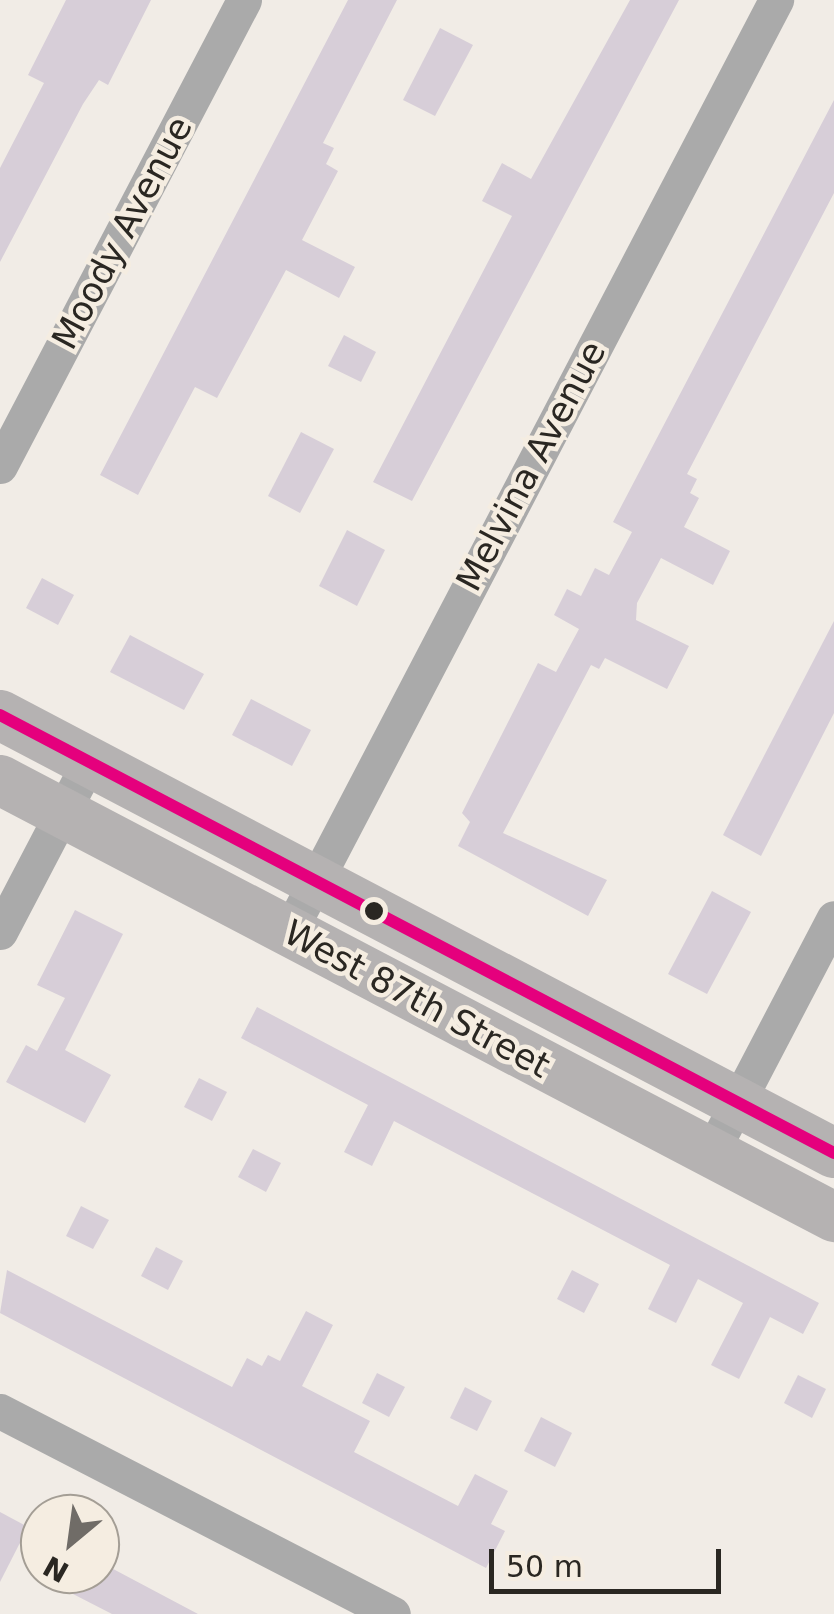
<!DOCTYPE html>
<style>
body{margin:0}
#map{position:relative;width:834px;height:1614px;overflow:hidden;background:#f1ece6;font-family:"DejaVu Sans",sans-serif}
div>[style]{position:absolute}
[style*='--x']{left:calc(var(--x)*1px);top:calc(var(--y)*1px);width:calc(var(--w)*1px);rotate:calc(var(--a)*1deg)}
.building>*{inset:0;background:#d7ced8}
.street>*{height:35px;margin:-17.5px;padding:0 17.5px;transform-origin:17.5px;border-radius:17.5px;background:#aaa}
.secondary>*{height:50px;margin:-25px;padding:0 25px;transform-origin:25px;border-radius:25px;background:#b5b2b2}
.bus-1>*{height:12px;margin:-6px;padding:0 6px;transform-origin:6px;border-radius:6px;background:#e5007d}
.dots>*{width:28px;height:28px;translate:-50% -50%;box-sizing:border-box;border:5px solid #f5ede1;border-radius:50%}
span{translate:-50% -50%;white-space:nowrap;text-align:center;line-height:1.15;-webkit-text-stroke:9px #f5ede1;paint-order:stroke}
.street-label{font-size:35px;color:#2a2722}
.north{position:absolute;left:20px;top:1494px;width:100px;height:100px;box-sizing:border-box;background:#f5ede1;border:2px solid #a49e95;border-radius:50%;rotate:209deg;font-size:28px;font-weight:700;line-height:40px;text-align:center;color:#2a2722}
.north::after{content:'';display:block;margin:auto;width:35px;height:45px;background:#706c67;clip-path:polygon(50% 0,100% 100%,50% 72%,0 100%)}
.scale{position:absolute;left:489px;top:1549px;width:232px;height:45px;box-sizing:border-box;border:5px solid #2a2722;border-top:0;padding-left:12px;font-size:30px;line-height:35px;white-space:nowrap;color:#2a2722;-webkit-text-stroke:8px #f5ede1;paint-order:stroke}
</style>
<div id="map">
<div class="building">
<div style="clip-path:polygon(66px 0,151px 0,108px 85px,99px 80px,83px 104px,0 262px,0 168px,44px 83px,28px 75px)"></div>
<div style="clip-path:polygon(348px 0,397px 0,323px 143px,334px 148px,326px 164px,338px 171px,302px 240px,355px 267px,339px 298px,286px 270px,217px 398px,195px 387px,138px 495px,100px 475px)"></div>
<div style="clip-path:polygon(630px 0,679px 0,412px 501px,373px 482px,512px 216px,482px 201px,502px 163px,531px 179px)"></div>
<div style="clip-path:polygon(440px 28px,473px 45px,435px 116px,403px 100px)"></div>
<div style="clip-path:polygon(834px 100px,834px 193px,687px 474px,697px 479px,690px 493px,699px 498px,684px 527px,730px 551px,713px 585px,661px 558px,637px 603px,636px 620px,689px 646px,667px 689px,605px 658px,599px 669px,591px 665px,503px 833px,607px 880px,588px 916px,458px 846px,470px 822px,462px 813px,538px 663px,556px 672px,579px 629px,554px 615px,567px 589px,581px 596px,595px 568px,609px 575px,632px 532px,613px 522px)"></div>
<div style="clip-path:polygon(344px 335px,376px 352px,361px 382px,328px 366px)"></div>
<div style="clip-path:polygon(301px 432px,334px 449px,300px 513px,268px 496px)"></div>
<div style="clip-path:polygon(347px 530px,385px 550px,357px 606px,319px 586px)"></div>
<div style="clip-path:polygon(42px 578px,74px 595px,58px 625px,26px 608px)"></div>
<div style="clip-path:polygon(834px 621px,834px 713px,761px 856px,723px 835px)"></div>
<div style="clip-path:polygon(130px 635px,204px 674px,184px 710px,110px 672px)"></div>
<div style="clip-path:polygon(251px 699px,311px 730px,292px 766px,232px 735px)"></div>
<div style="clip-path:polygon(712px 891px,751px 912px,707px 994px,668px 974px)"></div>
<div style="clip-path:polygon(75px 910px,123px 934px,65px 1050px,111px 1075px,85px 1123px,6px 1082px,26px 1045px,37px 1051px,65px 998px,37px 985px)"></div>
<div style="clip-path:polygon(257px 1007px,819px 1303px,803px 1334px,770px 1317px,739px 1379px,711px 1365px,743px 1303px,698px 1279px,676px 1323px,648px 1309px,670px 1265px,394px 1121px,372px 1166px,344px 1152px,368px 1105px,241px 1038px)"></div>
<div style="clip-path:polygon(199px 1078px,227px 1092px,212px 1121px,184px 1107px)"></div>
<div style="clip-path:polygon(253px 1149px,281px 1163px,266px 1192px,238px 1177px)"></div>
<div style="clip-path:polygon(81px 1206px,109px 1220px,93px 1249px,66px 1236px)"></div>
<div style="clip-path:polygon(156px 1247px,183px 1261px,168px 1290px,141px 1276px)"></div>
<div style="clip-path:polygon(7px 1270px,232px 1387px,247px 1358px,262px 1366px,268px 1355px,280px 1361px,306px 1311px,333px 1325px,302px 1386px,370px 1421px,354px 1452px,458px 1506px,475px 1474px,508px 1491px,491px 1524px,505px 1531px,486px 1568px,0 1313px)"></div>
<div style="clip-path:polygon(572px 1270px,599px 1284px,584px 1313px,557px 1299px)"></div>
<div style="clip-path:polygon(377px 1373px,405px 1387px,389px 1417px,362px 1403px)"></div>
<div style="clip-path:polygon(798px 1375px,826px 1389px,812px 1418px,784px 1403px)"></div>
<div style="clip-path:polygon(465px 1387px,492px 1401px,477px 1431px,450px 1418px)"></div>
<div style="clip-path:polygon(541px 1417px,572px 1433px,555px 1467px,524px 1451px)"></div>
<div style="clip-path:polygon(0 1512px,28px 1527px,0 1582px)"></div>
<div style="clip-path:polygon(100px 1562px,198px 1614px,112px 1614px,34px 1574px,100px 1574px)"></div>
</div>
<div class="street">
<div style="--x:0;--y:466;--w:526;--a:-62.36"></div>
<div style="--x:0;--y:932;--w:192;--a:-62.4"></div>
<div style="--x:289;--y:932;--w:1052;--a:-62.41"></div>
<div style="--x:711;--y:1153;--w:265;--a:-62.4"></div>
<div style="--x:0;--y:1411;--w:442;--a:27.3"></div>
</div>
<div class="secondary">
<div style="--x:0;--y:715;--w:942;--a:27.71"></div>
<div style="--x:0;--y:780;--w:942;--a:27.65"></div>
</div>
<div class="bus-1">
<div style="--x:0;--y:715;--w:942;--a:27.71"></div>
</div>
<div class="dots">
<div style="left:374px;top:911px;background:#2a2722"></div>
</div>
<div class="street-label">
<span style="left:122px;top:233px;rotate:-62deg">Moody Avenue</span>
<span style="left:531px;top:466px;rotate:-62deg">Melvina Avenue</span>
<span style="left:417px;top:999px;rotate:28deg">West 87th Street</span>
</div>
<div class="north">N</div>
<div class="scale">50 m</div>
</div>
